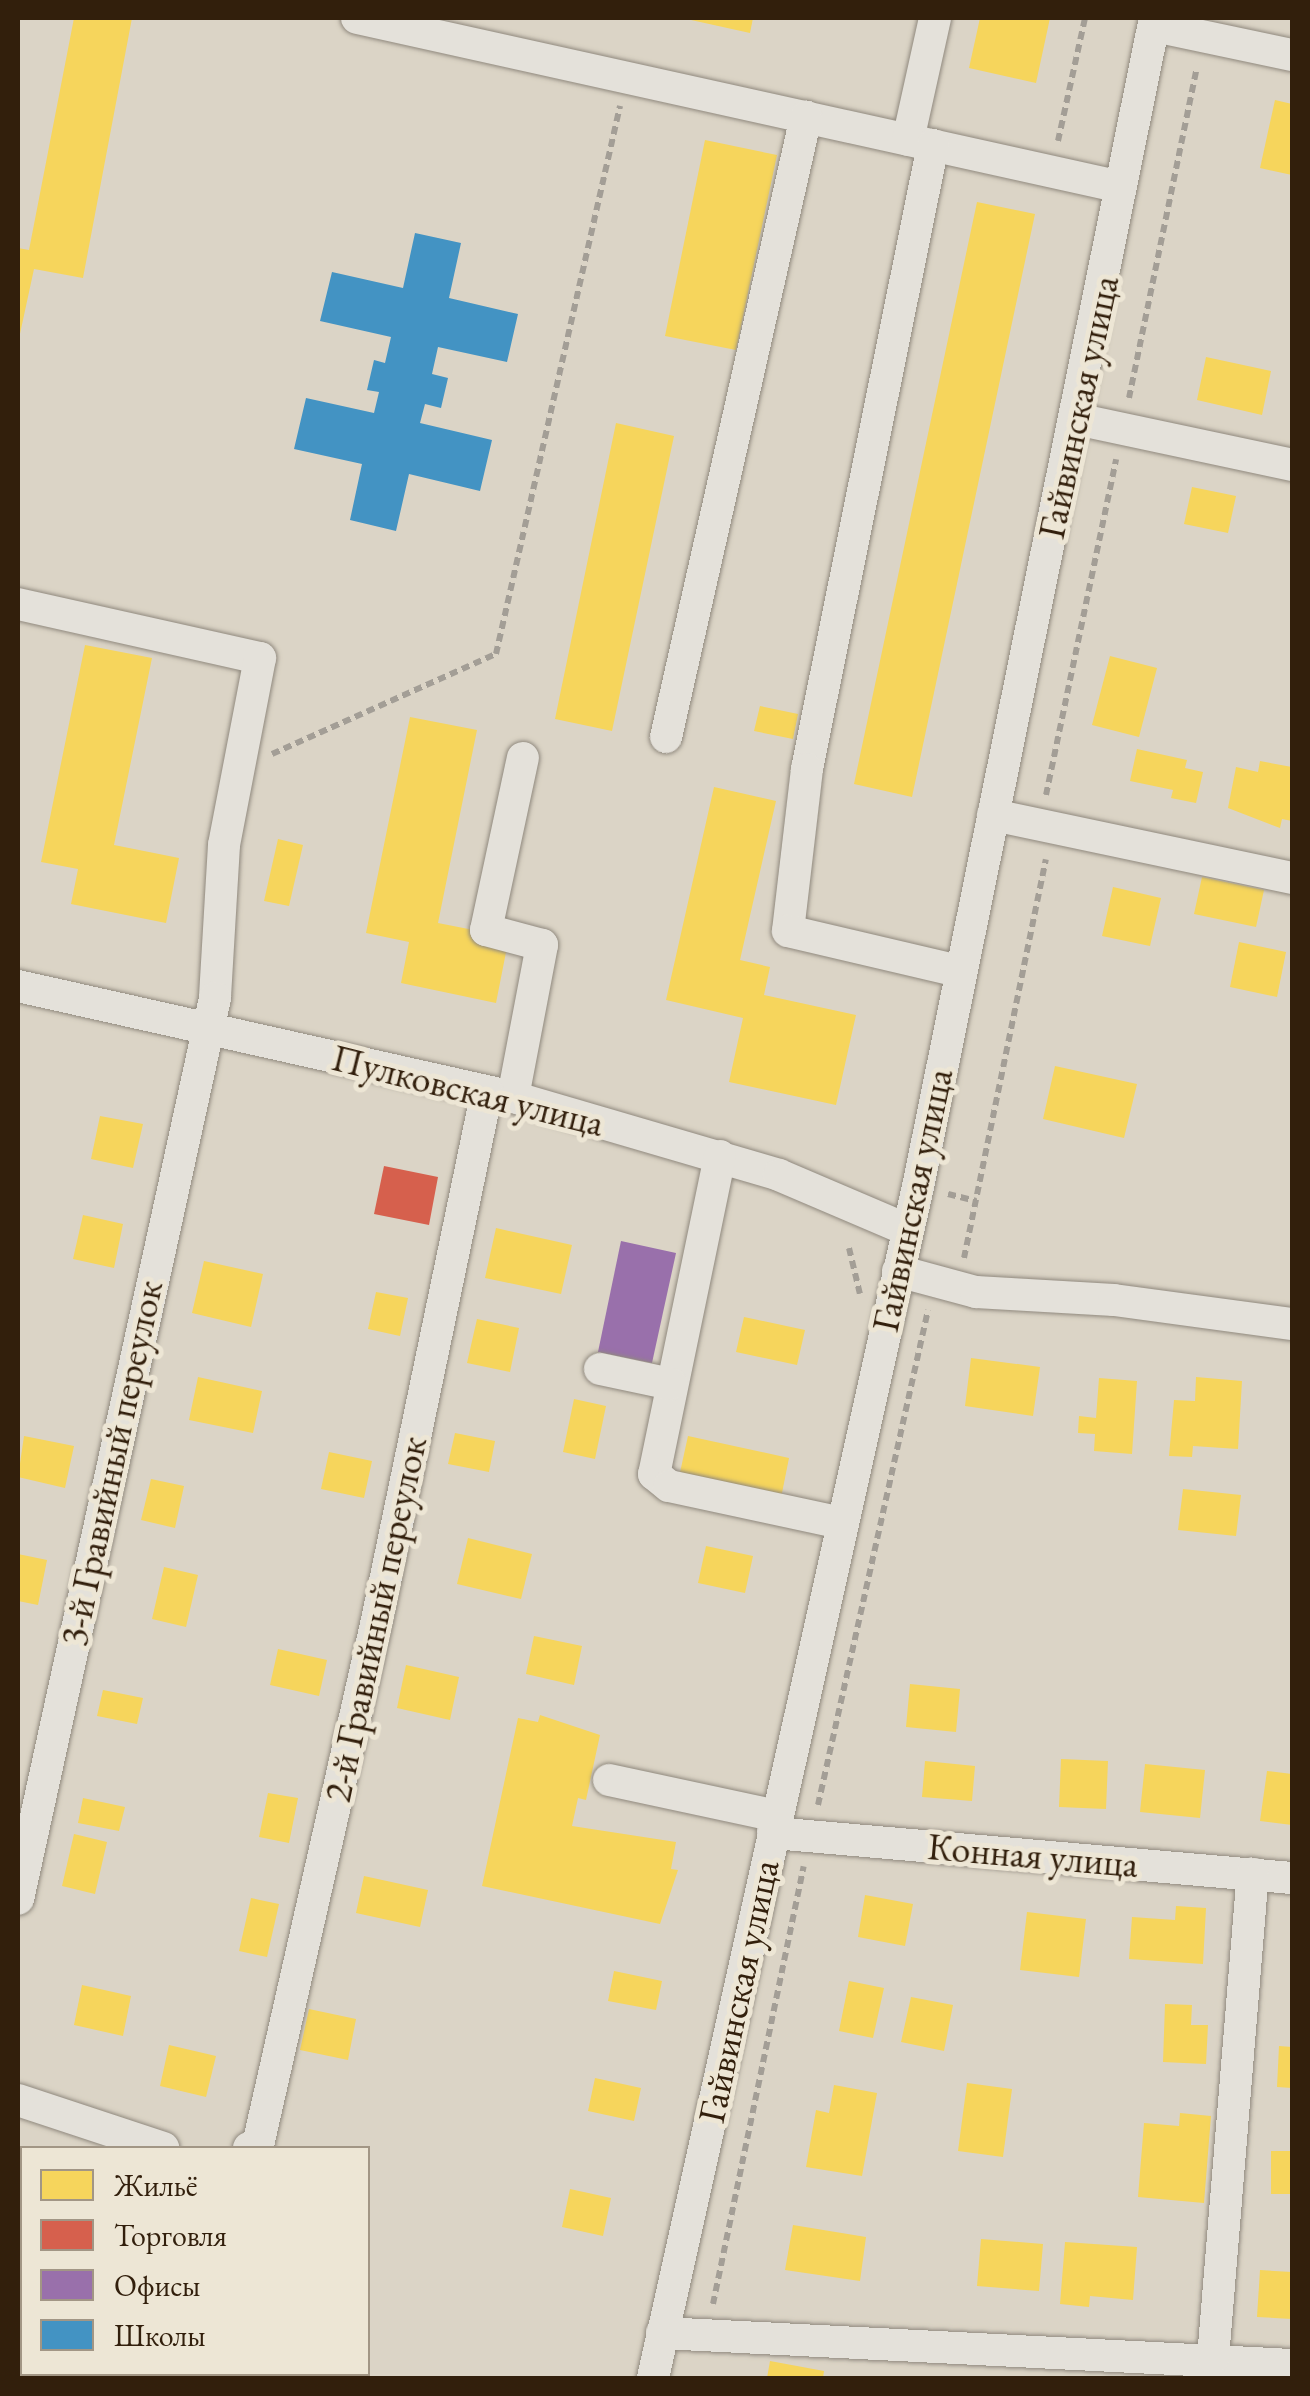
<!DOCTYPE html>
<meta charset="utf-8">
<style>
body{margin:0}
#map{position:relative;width:1310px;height:2396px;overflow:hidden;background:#dbd4c6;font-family:"EB Garamond",serif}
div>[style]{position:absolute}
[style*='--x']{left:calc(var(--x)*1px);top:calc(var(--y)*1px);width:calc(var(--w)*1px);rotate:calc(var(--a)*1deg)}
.homes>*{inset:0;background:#f6d55c}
.shops>*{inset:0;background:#d6604d}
.offices>*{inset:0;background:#9970ab}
.schools>*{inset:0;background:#4393c3}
.path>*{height:6px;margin-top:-3px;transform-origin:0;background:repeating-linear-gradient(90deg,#a39e96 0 8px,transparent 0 13px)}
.roads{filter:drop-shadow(0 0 2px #90897e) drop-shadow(0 0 2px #90897e)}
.minor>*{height:32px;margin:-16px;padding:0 16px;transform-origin:16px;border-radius:16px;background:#e4e1da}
span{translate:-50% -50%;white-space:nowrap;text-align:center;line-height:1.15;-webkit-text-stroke:10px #ede6d5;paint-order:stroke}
.street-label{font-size:38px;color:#321f0c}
.frame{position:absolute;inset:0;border:20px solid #321f0c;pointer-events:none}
.legend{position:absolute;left:20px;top:2146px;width:350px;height:230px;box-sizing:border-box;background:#ede6d5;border:2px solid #a29685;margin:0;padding:12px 18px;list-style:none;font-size:30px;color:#321f0c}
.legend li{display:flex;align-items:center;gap:20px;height:50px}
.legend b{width:50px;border:2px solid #a29685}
</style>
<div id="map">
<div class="homes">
<div style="clip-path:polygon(74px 18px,132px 18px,83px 278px,34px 269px,18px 343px,18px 248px,29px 250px)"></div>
<div style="clip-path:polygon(682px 18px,753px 18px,750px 33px)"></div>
<div style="clip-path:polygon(980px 18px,1050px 18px,1036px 83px,969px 68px)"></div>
<div style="clip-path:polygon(1275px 100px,1292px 104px,1292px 175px,1260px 168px)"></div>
<div style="clip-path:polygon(705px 140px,777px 155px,736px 350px,665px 336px)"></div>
<div style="clip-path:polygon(977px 202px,1035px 214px,912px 797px,854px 784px)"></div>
<div style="clip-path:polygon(1206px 357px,1271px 371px,1262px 415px,1197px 400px)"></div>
<div style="clip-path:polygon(616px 423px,674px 436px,612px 731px,555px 719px)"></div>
<div style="clip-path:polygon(1192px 487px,1236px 496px,1228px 533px,1184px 524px)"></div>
<div style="clip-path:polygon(85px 645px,152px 658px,114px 845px,179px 858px,166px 923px,71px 904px,78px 869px,41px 862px)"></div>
<div style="clip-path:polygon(1110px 656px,1157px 668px,1139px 737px,1092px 725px)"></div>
<div style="clip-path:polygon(760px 706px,798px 714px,793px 739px,754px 731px)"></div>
<div style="clip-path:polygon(410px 717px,477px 730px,438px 923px,509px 937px,496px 1003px,401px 983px,409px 942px,366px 933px)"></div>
<div style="clip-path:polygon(1137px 749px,1187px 760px,1185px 768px,1203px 772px,1196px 803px,1171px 798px,1173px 790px,1130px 781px)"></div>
<div style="clip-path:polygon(1260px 761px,1292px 767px,1292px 821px,1282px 819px,1280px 828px,1228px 808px,1236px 767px,1258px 772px)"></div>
<div style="clip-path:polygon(714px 787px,776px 801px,740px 960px,770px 967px,764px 995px,856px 1015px,836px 1105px,729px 1082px,743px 1018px,666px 1000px)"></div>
<div style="clip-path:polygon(278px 839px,303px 845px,289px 906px,264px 901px)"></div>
<div style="clip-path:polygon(1202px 877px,1264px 890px,1256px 927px,1194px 914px)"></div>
<div style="clip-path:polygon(1113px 887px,1161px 898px,1150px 946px,1102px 936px)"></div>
<div style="clip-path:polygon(1239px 942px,1286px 952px,1277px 997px,1230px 987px)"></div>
<div style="clip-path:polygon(1055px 1066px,1137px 1084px,1124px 1138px,1043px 1119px)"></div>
<div style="clip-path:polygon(100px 1116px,143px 1124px,133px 1168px,91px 1159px)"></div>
<div style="clip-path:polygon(83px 1215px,123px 1224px,114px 1268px,73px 1259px)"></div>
<div style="clip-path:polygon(496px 1228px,572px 1245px,561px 1294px,485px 1278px)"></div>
<div style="clip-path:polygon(204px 1261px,263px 1274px,251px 1327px,192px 1313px)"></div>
<div style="clip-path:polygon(376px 1292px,408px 1298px,400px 1336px,368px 1329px)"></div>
<div style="clip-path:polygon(744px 1317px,805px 1330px,797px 1365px,736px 1352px)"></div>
<div style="clip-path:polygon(477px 1319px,519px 1328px,510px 1372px,467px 1363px)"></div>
<div style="clip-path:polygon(971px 1358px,1040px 1367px,1033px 1416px,965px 1406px)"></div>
<div style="clip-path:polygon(198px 1377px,262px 1391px,253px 1433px,189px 1420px)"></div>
<div style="clip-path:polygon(1196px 1377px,1242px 1381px,1238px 1449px,1193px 1446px,1192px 1457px,1169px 1456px,1174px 1400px,1195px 1401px)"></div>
<div style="clip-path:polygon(1099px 1378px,1137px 1381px,1132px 1454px,1094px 1451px,1095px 1434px,1078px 1433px,1079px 1416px,1096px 1418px)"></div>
<div style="clip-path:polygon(574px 1399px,606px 1406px,595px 1459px,563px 1452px)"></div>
<div style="clip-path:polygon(455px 1433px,495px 1441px,489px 1472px,448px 1464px)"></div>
<div style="clip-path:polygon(24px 1436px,74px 1446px,65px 1488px,18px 1477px)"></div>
<div style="clip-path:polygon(688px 1436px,789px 1458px,781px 1498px,679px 1477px)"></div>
<div style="clip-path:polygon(329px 1452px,372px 1461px,364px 1498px,321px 1489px)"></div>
<div style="clip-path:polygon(151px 1479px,184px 1486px,175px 1528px,141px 1520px)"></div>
<div style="clip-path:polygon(1183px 1489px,1241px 1495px,1236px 1536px,1178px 1530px)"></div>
<div style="clip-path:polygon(468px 1538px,532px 1554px,521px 1599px,457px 1584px)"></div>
<div style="clip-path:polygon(706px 1546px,753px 1556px,745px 1593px,698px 1583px)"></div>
<div style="clip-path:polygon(18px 1554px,47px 1560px,38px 1605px,18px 1601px)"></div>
<div style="clip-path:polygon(164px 1567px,198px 1575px,186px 1627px,152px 1619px)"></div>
<div style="clip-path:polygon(534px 1636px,582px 1646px,574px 1685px,526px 1674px)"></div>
<div style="clip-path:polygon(278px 1649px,327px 1660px,319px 1696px,270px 1685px)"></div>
<div style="clip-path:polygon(406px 1665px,459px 1677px,450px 1720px,397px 1708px)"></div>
<div style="clip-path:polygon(910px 1684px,960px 1689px,956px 1732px,906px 1727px)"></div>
<div style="clip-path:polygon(103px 1690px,143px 1698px,137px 1724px,97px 1716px)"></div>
<div style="clip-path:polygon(540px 1715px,600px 1735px,586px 1800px,578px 1798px,572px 1826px,676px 1842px,671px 1869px,678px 1870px,660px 1924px,482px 1886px,518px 1718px,538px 1722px)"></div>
<div style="clip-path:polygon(1061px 1759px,1108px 1761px,1106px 1809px,1059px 1807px)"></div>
<div style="clip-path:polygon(925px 1761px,975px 1766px,972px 1801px,922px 1797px)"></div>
<div style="clip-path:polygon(1145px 1764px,1205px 1770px,1200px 1818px,1140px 1812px)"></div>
<div style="clip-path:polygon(1267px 1771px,1292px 1774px,1292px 1825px,1260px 1821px)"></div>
<div style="clip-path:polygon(268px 1793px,298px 1798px,289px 1843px,259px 1837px)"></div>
<div style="clip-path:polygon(83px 1798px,125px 1807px,119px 1831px,78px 1823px)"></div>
<div style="clip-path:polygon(74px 1834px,107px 1842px,95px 1894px,62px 1886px)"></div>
<div style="clip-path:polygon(364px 1876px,428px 1890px,420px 1927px,356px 1913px)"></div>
<div style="clip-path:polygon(865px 1895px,913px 1904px,905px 1946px,858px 1937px)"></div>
<div style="clip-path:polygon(251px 1898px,279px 1904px,267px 1957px,239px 1951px)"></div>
<div style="clip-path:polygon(1176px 1906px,1206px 1908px,1203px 1964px,1129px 1959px,1132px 1917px,1175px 1920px)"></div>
<div style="clip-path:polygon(1027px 1912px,1086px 1919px,1079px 1977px,1020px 1970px)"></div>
<div style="clip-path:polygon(614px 1971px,662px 1981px,656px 2010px,608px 2001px)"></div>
<div style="clip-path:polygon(849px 1981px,884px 1988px,873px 2038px,839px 2031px)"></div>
<div style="clip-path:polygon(82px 1985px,131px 1996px,123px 2036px,74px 2025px)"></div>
<div style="clip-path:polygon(911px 1997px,953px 2005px,944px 2051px,901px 2042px)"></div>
<div style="clip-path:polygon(1165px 2004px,1192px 2005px,1191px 2025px,1208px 2025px,1206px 2064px,1163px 2062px)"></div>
<div style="clip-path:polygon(309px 2009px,356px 2019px,348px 2060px,300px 2050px)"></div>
<div style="clip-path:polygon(169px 2045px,216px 2056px,206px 2097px,160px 2086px)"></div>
<div style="clip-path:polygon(1279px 2046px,1292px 2047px,1292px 2088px,1277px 2087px)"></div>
<div style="clip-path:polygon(595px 2078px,641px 2088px,634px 2121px,588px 2111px)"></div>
<div style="clip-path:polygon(967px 2083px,1012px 2089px,1003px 2157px,958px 2151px)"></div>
<div style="clip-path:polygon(834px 2085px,877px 2093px,862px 2176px,806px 2167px,816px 2110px,829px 2113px)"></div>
<div style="clip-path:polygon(1180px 2113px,1211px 2116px,1204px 2203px,1138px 2197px,1144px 2123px,1179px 2126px)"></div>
<div style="clip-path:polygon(1271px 2151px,1292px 2151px,1292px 2194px,1271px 2194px)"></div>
<div style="clip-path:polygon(570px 2189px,611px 2198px,603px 2236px,562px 2227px)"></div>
<div style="clip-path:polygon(793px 2225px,866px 2237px,860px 2281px,785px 2270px)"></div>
<div style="clip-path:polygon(981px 2239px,1043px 2244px,1039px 2291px,977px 2286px)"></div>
<div style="clip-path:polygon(1065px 2242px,1137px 2247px,1133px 2300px,1090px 2296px,1089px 2307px,1060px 2304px)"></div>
<div style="clip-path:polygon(1260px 2270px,1292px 2272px,1292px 2319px,1257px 2317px)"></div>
<div style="clip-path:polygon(770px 2361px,824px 2371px,823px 2378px,767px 2378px)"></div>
</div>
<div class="shops">
<div style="clip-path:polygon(384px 1166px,438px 1177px,429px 1225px,374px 1214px)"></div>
</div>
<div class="offices">
<div style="clip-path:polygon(621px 1241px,676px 1253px,652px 1363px,598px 1352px)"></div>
</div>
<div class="schools">
<div style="clip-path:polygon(415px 233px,461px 243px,449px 298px,518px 314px,507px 362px,438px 347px,432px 374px,448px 378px,441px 408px,425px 404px,420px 423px,492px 440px,480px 491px,409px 474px,396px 531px,350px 520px,362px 464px,294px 449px,306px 398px,374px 413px,379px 392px,367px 390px,374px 360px,385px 363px,391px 337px,320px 321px,332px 272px,403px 288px)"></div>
</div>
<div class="path">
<div style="--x:1058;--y:141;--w:126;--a:-77.6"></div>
<div style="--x:1129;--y:398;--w:337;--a:-78.4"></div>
<div style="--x:272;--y:754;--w:245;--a:-24.1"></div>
<div style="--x:496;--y:654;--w:562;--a:-77.25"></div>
<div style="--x:1046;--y:795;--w:343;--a:-78.2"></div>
<div style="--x:948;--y:1194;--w:29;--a:14"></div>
<div style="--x:849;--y:1248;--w:47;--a:76.6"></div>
<div style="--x:964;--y:1258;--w:407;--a:-78.4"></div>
<div style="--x:818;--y:1805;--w:507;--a:-77.47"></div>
<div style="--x:18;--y:2279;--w:4;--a:14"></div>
<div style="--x:713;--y:2304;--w:447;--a:-78.3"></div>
<div style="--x:151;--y:2374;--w:6;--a:45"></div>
</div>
<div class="roads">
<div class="minor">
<div style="--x:357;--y:18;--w:782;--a:12.47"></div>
<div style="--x:1154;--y:26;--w:141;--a:11.9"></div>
<div style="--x:908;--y:140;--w:125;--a:-77.5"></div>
<div style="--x:933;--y:145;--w:637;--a:101.42"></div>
<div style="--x:807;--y:769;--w:163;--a:96.7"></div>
<div style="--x:788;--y:931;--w:175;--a:13.2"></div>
<div style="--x:1076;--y:419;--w:221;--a:12"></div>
<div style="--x:18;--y:604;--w:248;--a:12.6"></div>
<div style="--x:260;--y:658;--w:190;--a:100.9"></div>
<div style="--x:224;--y:845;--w:153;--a:93.4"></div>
<div style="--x:215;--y:998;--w:922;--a:102.33"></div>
<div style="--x:666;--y:737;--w:636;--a:-77.28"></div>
<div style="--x:993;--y:815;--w:306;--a:11.9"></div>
<div style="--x:18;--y:986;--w:507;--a:12.64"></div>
<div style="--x:513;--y:1097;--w:277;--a:16.3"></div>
<div style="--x:779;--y:1175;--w:140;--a:23.1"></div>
<div style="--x:513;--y:1097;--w:155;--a:-79.2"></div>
<div style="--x:542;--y:945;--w:58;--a:-165"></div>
<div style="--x:486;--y:930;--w:176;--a:-77.9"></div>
<div style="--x:720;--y:1156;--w:325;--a:101.7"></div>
<div style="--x:654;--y:1474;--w:19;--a:39"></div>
<div style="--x:669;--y:1486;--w:176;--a:12.1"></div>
<div style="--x:898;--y:1271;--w:81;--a:15.1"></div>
<div style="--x:976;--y:1292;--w:138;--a:3.3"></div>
<div style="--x:1114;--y:1300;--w:180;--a:7.7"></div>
<div style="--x:600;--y:1369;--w:73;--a:11.9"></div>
<div style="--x:609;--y:1780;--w:172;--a:12.1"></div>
<div style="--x:773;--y:1833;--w:521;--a:4.96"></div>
<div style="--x:18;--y:2100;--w:153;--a:18.3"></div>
<div style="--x:249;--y:2148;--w:9;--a:-18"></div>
<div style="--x:258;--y:2145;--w:538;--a:-77.23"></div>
<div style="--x:377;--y:1620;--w:540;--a:-78.25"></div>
<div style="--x:662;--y:2333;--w:631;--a:2.91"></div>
<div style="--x:1213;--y:2358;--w:486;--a:-85.3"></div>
<div style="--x:653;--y:2378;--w:1220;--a:-77.46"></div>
<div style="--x:918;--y:1187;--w:1193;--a:-78.54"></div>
</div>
</div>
<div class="street-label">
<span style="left:1078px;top:407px;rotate:-78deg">Гайвинская улица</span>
<span style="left:468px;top:1090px;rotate:14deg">Пулковская улица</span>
<span style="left:912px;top:1200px;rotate:-78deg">Гайвинская улица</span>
<span style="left:111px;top:1463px;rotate:-78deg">3-й Гравийный переулок</span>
<span style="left:375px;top:1619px;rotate:-78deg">2-й Гравийный переулок</span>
<span style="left:1033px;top:1855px;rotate:5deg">Конная улица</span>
<span style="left:738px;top:1991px;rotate:-78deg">Гайвинская улица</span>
</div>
<div class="frame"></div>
<ul class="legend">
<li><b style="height:28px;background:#f6d55c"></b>Жильё</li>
<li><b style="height:28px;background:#d6604d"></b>Торговля</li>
<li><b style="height:28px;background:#9970ab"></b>Офисы</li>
<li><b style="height:28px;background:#4393c3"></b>Школы</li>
</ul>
</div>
